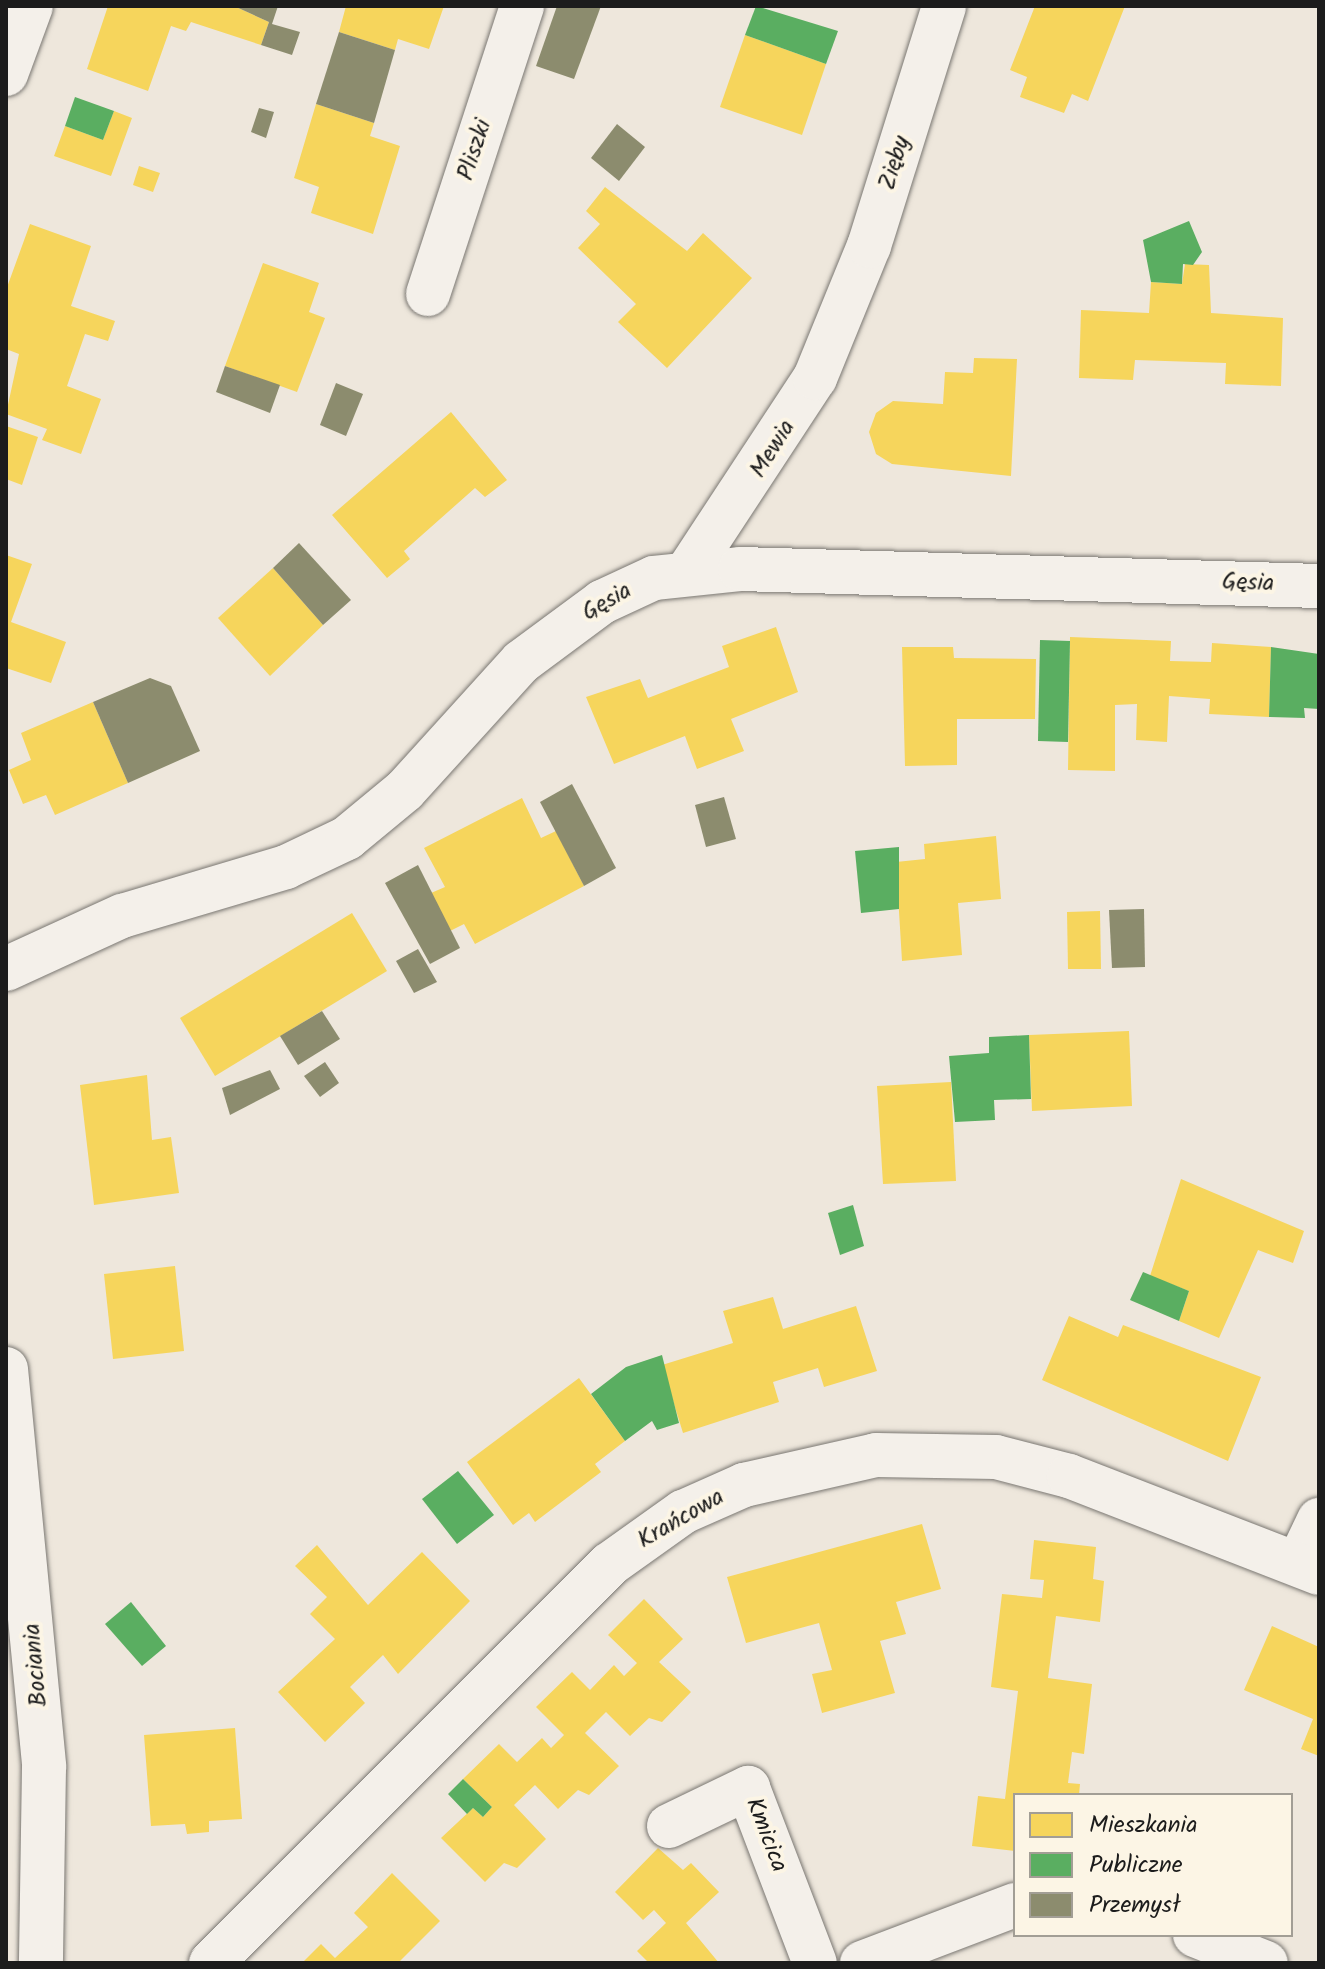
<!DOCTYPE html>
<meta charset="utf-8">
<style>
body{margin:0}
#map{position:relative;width:1325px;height:1969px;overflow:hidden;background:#eee7dc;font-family:Kalam,sans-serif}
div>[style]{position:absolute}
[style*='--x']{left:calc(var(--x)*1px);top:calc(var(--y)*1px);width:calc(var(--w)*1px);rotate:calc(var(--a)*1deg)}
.homes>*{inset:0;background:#f6d55c}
.public>*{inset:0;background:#5aae61}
.industry>*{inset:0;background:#8c8c6e}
.roads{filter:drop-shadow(0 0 2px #7a7772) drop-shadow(0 0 2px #7a7772)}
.street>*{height:44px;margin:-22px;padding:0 22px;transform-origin:22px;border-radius:22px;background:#f4f0ea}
span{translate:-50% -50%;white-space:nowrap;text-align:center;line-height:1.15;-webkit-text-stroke:8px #fcf5e5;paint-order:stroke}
.street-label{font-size:24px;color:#1c1c1c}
.frame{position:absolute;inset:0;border:8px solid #1c1c1c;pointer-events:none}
.legend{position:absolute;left:1013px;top:1793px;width:280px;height:144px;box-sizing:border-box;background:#fcf5e5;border:2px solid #a29e95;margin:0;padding:10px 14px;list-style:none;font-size:24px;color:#1c1c1c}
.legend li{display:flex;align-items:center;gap:16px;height:40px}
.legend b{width:40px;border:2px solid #a29e95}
</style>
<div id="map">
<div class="homes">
<div style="clip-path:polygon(108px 6px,234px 6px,269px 22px,261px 45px,191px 22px,186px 31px,171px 26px,148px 91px,87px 69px)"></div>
<div style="clip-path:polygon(346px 6px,444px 6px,429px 49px,398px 39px,395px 50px,339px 32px)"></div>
<div style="clip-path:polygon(1035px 6px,1125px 6px,1088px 101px,1072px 94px,1064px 113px,1020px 97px,1027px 77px,1010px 70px)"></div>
<div style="clip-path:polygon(745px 35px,826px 64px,802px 135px,720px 107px)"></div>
<div style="clip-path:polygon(316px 104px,374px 123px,370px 136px,400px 146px,373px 234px,311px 213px,319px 187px,294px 178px)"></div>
<div style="clip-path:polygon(114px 111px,132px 118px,111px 176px,54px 156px,65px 126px,103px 140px)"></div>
<div style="clip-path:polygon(139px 166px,160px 173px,153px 192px,133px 185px)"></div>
<div style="clip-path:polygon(605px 187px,687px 251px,703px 233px,752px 278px,667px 368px,618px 322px,636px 304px,578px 248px,600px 224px,586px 211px)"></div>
<div style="clip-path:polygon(30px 224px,91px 246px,71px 306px,115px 321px,108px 341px,85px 334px,67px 386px,101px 399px,81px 454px,42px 440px,47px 429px,6px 414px,19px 354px,6px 349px,6px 290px)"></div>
<div style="clip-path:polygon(263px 263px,319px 283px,309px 312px,325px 318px,297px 392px,225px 366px)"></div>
<div style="clip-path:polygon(1185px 264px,1209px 265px,1211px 313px,1283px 318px,1281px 386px,1225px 384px,1226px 363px,1135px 360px,1133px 380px,1079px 378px,1081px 310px,1149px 313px,1151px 282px,1182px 284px)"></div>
<div style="clip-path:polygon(974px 358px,1017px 359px,1011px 476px,892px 464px,876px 454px,869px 432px,876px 413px,893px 401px,943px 404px,945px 372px,973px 373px)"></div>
<div style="clip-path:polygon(451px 412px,507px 480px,485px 497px,475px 488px,404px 551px,410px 559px,387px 578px,332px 515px)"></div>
<div style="clip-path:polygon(6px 426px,38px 437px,22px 485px,6px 479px)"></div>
<div style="clip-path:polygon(6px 555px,32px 564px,11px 622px,66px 642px,51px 683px,6px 668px)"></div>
<div style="clip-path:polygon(273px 568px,323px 625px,270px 676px,218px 618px)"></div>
<div style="clip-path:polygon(776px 627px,798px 692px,731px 719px,744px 751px,697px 769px,685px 736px,614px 764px,586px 697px,640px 679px,648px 698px,729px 667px,722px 646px)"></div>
<div style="clip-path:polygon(1070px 637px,1171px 641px,1170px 661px,1211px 662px,1212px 643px,1271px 647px,1269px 717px,1209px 714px,1210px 699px,1169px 696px,1167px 742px,1136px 740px,1137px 704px,1115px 705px,1115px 771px,1068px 770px)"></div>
<div style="clip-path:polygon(902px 647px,953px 647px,954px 658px,1036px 659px,1035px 719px,957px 719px,957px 765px,905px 766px)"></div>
<div style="clip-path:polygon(93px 702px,128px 783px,55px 815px,46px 795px,23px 804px,9px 770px,31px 760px,21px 733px)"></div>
<div style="clip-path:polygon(522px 798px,541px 838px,556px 831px,584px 886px,475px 944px,464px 924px,450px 931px,431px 893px,445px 887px,424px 848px)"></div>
<div style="clip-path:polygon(996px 836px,1001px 899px,958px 903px,962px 955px,902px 961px,896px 862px,925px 859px,924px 844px)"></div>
<div style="clip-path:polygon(1100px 911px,1101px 969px,1068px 969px,1067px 912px)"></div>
<div style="clip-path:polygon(352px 913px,387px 971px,215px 1076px,180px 1018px)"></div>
<div style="clip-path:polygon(1129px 1031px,1132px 1106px,1032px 1111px,1029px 1035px)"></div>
<div style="clip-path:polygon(147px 1075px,152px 1140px,171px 1137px,179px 1193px,94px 1205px,80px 1085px)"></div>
<div style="clip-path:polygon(951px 1082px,956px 1181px,883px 1184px,877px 1086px)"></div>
<div style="clip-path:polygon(1181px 1179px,1304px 1231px,1293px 1263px,1258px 1250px,1219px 1338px,1179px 1321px,1189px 1291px,1150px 1276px)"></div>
<div style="clip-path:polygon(175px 1266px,184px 1351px,113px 1359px,104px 1274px)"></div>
<div style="clip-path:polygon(773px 1297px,783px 1329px,856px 1306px,877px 1371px,824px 1387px,818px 1368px,773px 1382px,779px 1402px,683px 1433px,662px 1365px,733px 1343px,723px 1311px)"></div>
<div style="clip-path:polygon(1069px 1316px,1118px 1337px,1123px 1325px,1261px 1377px,1228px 1461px,1042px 1380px)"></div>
<div style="clip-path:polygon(579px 1378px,625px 1441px,595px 1464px,601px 1472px,535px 1522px,529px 1513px,513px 1525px,467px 1462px)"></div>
<div style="clip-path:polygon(922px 1524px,941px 1589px,896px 1602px,906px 1634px,880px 1641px,895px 1693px,822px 1713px,812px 1674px,832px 1670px,819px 1623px,746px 1643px,727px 1577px)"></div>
<div style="clip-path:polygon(1034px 1540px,1096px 1547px,1093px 1579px,1104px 1581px,1100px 1622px,1056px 1616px,1048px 1678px,1092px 1684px,1084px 1754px,1072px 1752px,1068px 1783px,1080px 1784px,1079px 1795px,1015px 1795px,1015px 1851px,972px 1846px,978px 1796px,1005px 1799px,1018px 1691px,991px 1687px,1002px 1594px,1042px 1598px,1044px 1580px,1030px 1579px)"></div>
<div style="clip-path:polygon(317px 1545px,368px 1605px,422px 1552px,470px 1601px,398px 1674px,383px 1655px,350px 1687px,365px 1703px,325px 1742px,278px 1692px,335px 1639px,310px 1614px,327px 1597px,295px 1566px)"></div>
<div style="clip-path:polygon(644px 1599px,683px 1639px,659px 1662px,691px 1692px,662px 1722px,649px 1718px,630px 1736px,606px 1712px,585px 1733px,619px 1766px,589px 1795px,578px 1790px,558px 1809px,535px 1785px,514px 1805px,546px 1839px,517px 1868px,504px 1863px,485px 1882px,441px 1838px,473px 1808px,483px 1817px,492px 1807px,463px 1779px,499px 1744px,517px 1762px,542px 1738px,551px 1748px,564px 1735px,536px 1707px,572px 1672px,590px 1690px,614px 1665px,624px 1676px,637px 1663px,608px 1635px)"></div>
<div style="clip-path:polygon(1272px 1626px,1319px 1647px,1319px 1756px,1301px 1749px,1313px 1719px,1244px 1690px)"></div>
<div style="clip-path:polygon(235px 1728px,242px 1819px,209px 1821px,209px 1832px,187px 1834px,185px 1824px,151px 1826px,144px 1735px)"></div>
<div style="clip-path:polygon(658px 1848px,683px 1870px,691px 1863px,719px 1892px,686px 1923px,719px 1963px,649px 1963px,637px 1951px,666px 1923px,654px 1910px,643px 1920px,615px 1892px)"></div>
<div style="clip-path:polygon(392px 1873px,440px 1921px,398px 1963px,302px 1963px,321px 1944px,335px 1958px,368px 1927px,354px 1913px)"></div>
</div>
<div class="public">
<div style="clip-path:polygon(756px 6px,838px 31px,826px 64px,745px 35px)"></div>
<div style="clip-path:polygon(75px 97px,114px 111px,103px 140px,65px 126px)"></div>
<div style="clip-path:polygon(1189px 221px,1202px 252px,1193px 265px,1183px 264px,1182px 284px,1151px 282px,1143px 240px)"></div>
<div style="clip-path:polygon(1040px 640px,1070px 641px,1068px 742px,1038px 741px)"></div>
<div style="clip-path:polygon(1271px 647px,1319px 654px,1319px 709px,1304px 708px,1305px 718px,1269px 717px)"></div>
<div style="clip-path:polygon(899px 847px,899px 909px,861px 913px,855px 851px)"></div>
<div style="clip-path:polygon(1029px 1035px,1031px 1099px,994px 1100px,995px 1120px,955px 1122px,949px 1056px,989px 1053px,989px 1037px)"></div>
<div style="clip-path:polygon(853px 1205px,864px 1246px,840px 1255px,828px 1213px)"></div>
<div style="clip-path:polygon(1143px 1272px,1189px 1291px,1179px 1321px,1130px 1300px)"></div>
<div style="clip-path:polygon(662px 1355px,679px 1423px,657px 1430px,652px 1421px,625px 1441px,591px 1394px,626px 1367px)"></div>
<div style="clip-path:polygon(458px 1471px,494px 1515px,457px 1544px,422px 1499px)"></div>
<div style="clip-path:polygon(131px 1602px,166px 1646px,142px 1666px,105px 1624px)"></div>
<div style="clip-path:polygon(463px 1779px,492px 1807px,483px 1817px,473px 1808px,467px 1814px,448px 1794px)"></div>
</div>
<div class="industry">
<div style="clip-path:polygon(234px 6px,278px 6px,272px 24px,300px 32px,292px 55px,261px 45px,269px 22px)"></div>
<div style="clip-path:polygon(557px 6px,601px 6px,574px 79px,536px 66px)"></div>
<div style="clip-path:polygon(339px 32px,395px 50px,374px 123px,316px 104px)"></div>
<div style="clip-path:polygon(259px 108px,274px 112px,266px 138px,251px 132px)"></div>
<div style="clip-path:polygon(617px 124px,645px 147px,619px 181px,591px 158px)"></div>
<div style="clip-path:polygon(225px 366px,280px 385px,270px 413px,216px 392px)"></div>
<div style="clip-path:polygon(336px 383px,363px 394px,346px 436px,320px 425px)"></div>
<div style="clip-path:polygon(299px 543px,351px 600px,323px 625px,273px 568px)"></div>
<div style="clip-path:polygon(150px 678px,171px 686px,200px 751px,128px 783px,93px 702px)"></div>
<div style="clip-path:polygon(572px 784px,616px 868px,584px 886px,540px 802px)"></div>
<div style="clip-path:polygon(724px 797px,736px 839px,706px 847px,695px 805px)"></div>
<div style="clip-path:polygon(418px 865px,460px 948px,430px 964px,385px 883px)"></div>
<div style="clip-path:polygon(1144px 909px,1145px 967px,1112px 968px,1109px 910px)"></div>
<div style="clip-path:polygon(418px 949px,437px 982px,414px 993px,396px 961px)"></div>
<div style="clip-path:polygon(322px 1011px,340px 1039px,298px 1065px,280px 1036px)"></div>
<div style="clip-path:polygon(325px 1062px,339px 1083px,320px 1097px,304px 1076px)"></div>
<div style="clip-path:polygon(270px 1070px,280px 1089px,230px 1115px,222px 1088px)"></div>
</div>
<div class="roads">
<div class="street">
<div style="--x:6;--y:74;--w:72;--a:-69.8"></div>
<div style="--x:428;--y:294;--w:303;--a:-71.9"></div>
<div style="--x:688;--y:571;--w:231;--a:-56.7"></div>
<div style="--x:815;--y:378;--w:143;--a:-67.8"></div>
<div style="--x:869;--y:246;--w:251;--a:-72.6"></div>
<div style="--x:6;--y:969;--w:128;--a:-24.6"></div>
<div style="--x:122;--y:916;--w:171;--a:-16.6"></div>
<div style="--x:286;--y:867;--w:68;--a:-25.4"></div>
<div style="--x:347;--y:838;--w:75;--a:-39.6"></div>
<div style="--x:405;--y:790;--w:173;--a:-47.8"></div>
<div style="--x:521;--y:662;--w:101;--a:-36.5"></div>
<div style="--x:602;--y:602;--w:57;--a:-24.8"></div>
<div style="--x:654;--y:578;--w:86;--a:-6"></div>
<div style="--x:740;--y:569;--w:579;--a:1.68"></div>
<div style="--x:6;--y:1369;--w:400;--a:84.5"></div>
<div style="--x:44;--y:1767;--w:196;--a:90.9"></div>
<div style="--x:1298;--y:1564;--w:49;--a:-64.5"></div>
<div style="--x:669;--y:1826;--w:88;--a:-25.7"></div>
<div style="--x:748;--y:1788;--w:187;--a:69.1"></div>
<div style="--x:1195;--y:1935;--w:76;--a:21.5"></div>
<div style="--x:211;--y:1963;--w:564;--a:-45"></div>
<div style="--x:610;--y:1564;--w:90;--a:-35.5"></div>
<div style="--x:683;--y:1512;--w:67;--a:-23.9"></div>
<div style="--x:744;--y:1485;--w:135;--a:-12.8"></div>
<div style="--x:876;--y:1455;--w:120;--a:1"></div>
<div style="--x:996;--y:1457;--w:75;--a:14.6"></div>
<div style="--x:1069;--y:1476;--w:268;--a:21.2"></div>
<div style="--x:862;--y:1963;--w:164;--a:-20.8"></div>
</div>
</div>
<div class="street-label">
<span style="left:475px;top:150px;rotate:-72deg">Pliszki</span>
<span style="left:895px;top:163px;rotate:-73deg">Zięby</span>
<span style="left:773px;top:449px;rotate:-58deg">Mewia</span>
<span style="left:1248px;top:583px;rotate:2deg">Gęsia</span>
<span style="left:607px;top:602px;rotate:-30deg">Gęsia</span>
<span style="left:681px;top:1519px;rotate:-30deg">Krańcowa</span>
<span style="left:36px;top:1665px;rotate:-95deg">Bociania</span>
<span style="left:766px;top:1835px;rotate:69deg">Kmicica</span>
</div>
<div class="frame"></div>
<ul class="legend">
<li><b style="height:22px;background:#f6d55c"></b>Mieszkania</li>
<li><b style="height:22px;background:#5aae61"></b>Publiczne</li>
<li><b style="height:22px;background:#8c8c6e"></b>Przemysł</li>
</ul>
</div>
